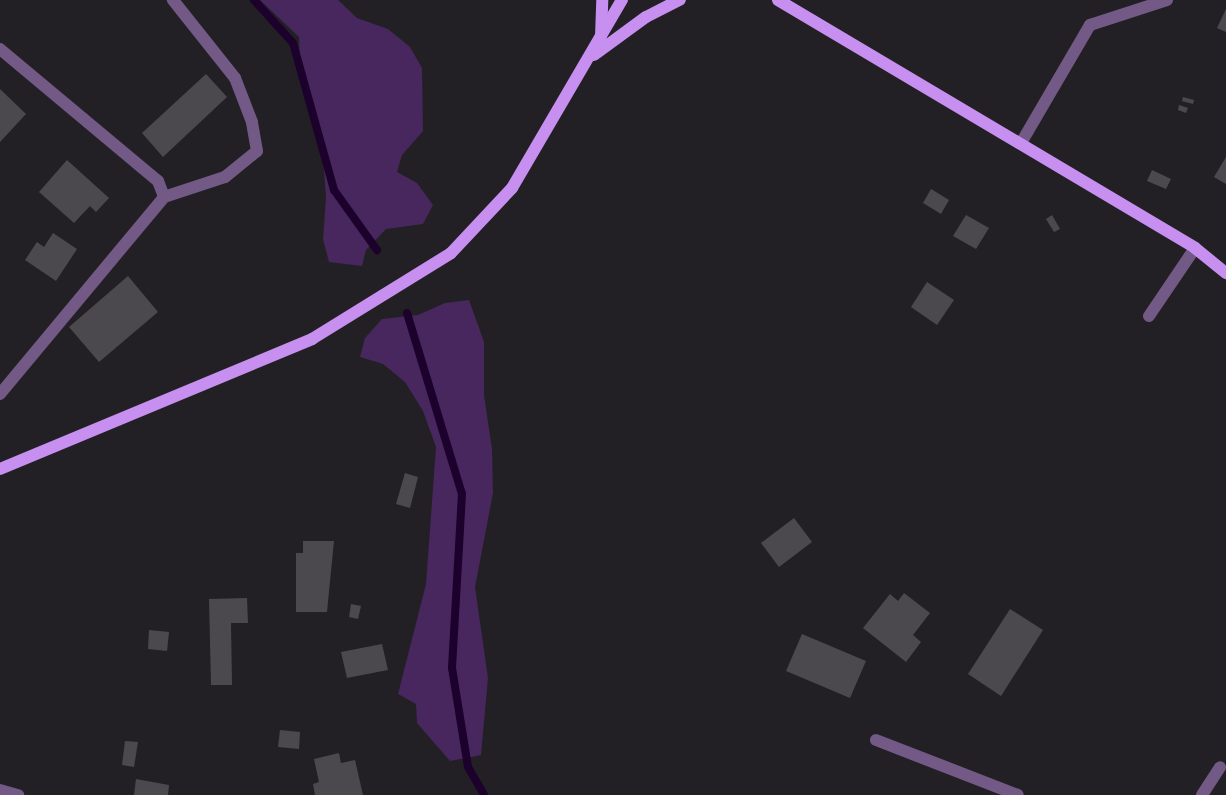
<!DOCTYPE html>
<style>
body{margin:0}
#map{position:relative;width:1226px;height:795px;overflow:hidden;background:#222024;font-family:Arial,sans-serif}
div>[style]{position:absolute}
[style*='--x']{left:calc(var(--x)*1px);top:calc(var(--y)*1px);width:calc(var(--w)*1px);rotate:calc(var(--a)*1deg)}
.green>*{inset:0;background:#47275d}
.stream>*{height:8px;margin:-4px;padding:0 4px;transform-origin:4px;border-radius:4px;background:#1d012d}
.building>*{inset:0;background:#4b494d}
.minor>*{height:12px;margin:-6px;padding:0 6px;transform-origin:6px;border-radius:6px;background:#735986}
.major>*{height:12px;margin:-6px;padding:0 6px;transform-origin:6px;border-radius:6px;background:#c78fef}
span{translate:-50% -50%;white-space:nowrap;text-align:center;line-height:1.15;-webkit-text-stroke:4px #0b0a0c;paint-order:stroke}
</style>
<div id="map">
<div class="green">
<div style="clip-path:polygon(260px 0,338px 0,357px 18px,388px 29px,410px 47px,422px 68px,423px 131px,402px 155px,397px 172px,417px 183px,433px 205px,423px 224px,386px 229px,366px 250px,362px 266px,329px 262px,323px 239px,326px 198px,322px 141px,300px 63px,299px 37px)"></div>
<div style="clip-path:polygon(469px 300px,484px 342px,484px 395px,492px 449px,493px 493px,475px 587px,488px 678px,481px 755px,450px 761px,417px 723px,416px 704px,398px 694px,426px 584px,436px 447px,423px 411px,405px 382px,383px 364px,360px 357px,365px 338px,382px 319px,418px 315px,445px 303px)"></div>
</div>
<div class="stream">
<div style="--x:254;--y:0;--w:58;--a:47.8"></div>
<div style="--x:293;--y:43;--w:153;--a:74.4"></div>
<div style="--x:334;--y:190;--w:74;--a:54.4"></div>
<div style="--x:407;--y:313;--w:189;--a:73.1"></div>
<div style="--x:462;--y:494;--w:174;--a:93.3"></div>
<div style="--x:452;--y:668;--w:100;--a:80.8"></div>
<div style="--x:468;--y:767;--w:32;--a:60"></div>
</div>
<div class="building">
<div style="clip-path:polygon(1226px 9px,1226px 32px,1217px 28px)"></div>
<div style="clip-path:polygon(206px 74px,227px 97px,163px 157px,142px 133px)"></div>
<div style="clip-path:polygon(0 89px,26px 114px,0 142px)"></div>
<div style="clip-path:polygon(1183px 97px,1194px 100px,1193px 104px,1182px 101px)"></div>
<div style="clip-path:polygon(1179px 105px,1188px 108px,1186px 113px,1178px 110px)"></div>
<div style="clip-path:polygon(1226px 157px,1226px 184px,1214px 177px)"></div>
<div style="clip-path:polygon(67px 160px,109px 198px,96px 212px,90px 206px,74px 223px,39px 192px)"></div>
<div style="clip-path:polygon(1152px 170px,1171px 179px,1166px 189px,1147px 181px)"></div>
<div style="clip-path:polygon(931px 189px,949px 200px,941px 214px,923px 203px)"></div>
<div style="clip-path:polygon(966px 215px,989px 228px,976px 249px,953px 236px)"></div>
<div style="clip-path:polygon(1052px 215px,1060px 229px,1054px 232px,1046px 219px)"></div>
<div style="clip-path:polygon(53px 233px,77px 249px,56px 281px,25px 260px,37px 242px,44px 247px)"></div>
<div style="clip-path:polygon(128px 276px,158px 312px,99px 362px,69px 327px)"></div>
<div style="clip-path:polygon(927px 282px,954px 300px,937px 325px,911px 307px)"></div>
<div style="clip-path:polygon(405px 473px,418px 477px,410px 508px,396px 504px)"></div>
<div style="clip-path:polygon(794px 518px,812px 542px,779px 567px,761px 543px)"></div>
<div style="clip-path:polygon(303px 541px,334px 541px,327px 612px,296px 612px,296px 553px,303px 553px)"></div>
<div style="clip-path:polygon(904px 593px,930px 613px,913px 635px,921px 642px,906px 662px,863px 628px,890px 594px,898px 601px)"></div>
<div style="clip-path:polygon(247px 598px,248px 623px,231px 623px,232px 685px,211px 685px,209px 599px)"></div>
<div style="clip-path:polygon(351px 604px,361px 606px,358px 619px,349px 617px)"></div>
<div style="clip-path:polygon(1010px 609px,1043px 630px,1001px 696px,968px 674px)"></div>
<div style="clip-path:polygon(149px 630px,169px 632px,167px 651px,148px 649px)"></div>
<div style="clip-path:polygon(802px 634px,866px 661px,850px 698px,786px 671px)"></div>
<div style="clip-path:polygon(382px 644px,388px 670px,347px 678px,341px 652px)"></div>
<div style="clip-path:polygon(280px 730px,300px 732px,299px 749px,278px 747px)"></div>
<div style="clip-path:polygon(125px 741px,138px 742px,134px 767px,122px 765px)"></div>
<div style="clip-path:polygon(339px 753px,341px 763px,355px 760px,363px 795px,315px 795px,313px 784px,319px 782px,314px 759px)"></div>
<div style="clip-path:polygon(136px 779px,169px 785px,168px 795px,134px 795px)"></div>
</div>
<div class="minor">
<div style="--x:0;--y:49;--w:206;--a:39.9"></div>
<div style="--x:158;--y:181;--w:17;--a:69"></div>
<div style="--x:1021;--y:143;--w:137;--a:-59.7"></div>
<div style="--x:1090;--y:25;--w:81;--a:-18"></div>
<div style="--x:1149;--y:316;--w:82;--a:-55.9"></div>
<div style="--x:0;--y:394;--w:256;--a:-50.2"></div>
<div style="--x:164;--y:197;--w:64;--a:-18.2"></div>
<div style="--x:225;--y:177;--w:41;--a:-39.1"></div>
<div style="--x:257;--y:151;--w:29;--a:-100"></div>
<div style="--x:252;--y:122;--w:47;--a:-111.1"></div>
<div style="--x:235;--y:78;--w:100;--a:-128.5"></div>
<div style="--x:876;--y:740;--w:152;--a:21.2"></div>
<div style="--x:0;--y:790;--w:19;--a:16"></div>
<div style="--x:1202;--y:795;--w:33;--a:-57"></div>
</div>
<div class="major">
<div style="--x:778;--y:0;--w:485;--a:30.7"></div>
<div style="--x:1195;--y:248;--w:40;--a:39"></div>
<div style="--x:601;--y:37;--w:37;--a:-88"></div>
<div style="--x:594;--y:55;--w:64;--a:-36.2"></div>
<div style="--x:646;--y:17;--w:38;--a:-27"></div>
<div style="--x:0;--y:469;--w:338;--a:-22.6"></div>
<div style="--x:312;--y:339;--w:163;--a:-31.7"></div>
<div style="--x:451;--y:253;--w:89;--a:-46.8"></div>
<div style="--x:512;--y:188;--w:218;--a:-59.7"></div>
</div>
</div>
